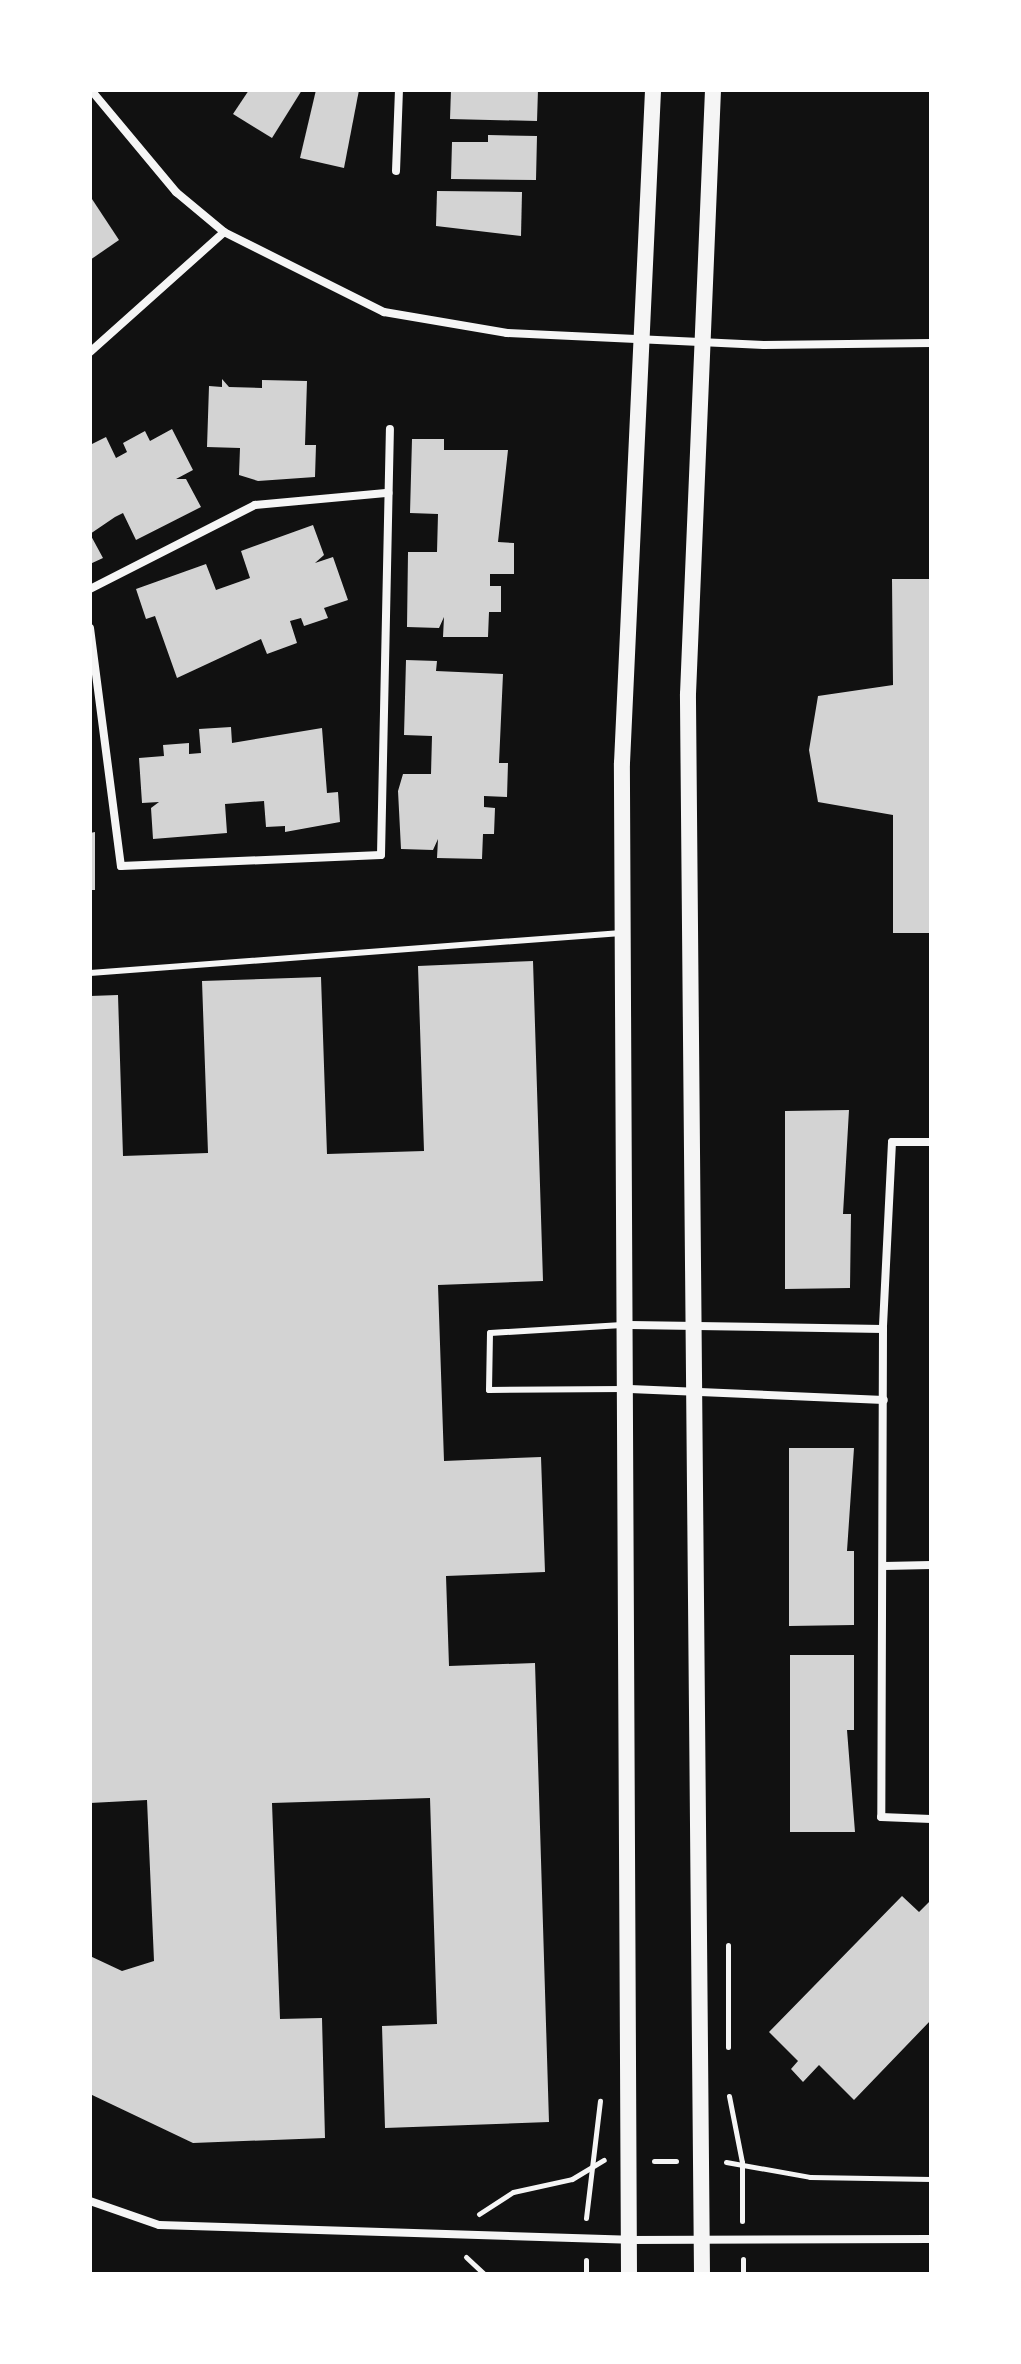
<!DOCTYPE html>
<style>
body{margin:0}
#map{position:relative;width:1021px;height:2364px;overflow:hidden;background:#111;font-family:"Archivo Narrow",sans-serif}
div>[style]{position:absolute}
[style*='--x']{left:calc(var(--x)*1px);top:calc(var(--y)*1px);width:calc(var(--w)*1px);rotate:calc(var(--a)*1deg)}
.building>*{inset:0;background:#d3d3d3}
.path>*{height:5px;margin:-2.5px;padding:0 2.5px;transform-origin:2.5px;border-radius:2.5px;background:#f5f5f5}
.service>*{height:6px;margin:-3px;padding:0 3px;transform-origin:3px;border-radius:3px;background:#f5f5f5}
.minor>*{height:8px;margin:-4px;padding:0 4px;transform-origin:4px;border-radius:4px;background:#f5f5f5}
.secondary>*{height:16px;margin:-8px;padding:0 8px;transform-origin:8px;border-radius:8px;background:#f5f5f5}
span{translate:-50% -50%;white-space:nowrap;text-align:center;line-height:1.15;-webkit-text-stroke:8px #fff;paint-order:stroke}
.frame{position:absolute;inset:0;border:92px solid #fff;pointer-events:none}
</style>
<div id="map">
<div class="building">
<div style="clip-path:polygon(249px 90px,302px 90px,272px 138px,233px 114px)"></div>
<div style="clip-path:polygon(316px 90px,359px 90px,344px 168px,300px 158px)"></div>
<div style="clip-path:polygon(451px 90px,538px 90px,537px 121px,450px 119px)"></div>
<div style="clip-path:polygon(488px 135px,537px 136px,536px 180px,451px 179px,452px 142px,488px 142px)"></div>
<div style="clip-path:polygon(437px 191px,522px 192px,521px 236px,436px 226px)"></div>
<div style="clip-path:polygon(90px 196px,119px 240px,90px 260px)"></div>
<div style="clip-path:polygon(222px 379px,229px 387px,262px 388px,262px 380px,307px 381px,305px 445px,316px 445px,315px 477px,258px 481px,239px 475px,240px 448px,207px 447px,209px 386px,222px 387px)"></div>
<div style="clip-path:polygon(172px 429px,193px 470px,176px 479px,186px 479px,201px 507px,136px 540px,123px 513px,115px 517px,90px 534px,103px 558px,90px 564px,90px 445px,106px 437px,116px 458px,127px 452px,123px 443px,145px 431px,150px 441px)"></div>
<div style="clip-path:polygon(412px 439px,444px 439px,444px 450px,508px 450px,498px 542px,514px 543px,514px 574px,490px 574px,490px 586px,501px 586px,501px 612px,489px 612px,488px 637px,443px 637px,444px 617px,439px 628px,407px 627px,408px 552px,437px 552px,438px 514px,410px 513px)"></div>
<div style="clip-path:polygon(313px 525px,324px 555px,315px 563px,333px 557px,348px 600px,324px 608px,328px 618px,304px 626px,301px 618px,290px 621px,297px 643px,267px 654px,261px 639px,177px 678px,155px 616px,146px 619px,136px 589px,206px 564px,216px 590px,250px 578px,241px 551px)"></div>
<div style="clip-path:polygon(892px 579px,931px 579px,931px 933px,893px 933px,893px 815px,818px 802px,809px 750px,818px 696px,893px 685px)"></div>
<div style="clip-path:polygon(406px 660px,437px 661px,436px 671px,503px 674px,499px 763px,508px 763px,507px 797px,484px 796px,484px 807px,495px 808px,494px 834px,483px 834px,482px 859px,437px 858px,438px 839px,433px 850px,401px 849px,398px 791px,403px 774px,431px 774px,432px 736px,404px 735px)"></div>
<div style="clip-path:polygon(231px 727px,232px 743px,322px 728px,327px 793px,338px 792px,340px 822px,285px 832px,285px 826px,266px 827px,264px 801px,225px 804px,227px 833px,153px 839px,151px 808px,159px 802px,142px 803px,139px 758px,164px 756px,163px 745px,189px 743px,189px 754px,201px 753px,199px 729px)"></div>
<div style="clip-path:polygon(95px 832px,95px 890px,90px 890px,90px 833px)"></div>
<div style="clip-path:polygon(533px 961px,543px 1281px,438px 1285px,444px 1461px,541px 1457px,545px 1572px,446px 1576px,449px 1666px,535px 1663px,549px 2122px,385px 2128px,382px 2026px,437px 2024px,430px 1798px,272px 1803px,280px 2019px,322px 2018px,325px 2138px,193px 2143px,90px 2094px,90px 1956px,122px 1971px,154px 1961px,147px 1800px,90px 1803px,90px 996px,118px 995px,123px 1156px,208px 1153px,202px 981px,321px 977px,327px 1154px,424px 1151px,418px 966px)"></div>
<div style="clip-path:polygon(849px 1110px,843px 1214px,851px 1214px,850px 1288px,785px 1289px,785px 1111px)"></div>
<div style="clip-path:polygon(789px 1448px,854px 1448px,847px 1551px,854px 1551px,854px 1625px,789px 1626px)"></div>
<div style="clip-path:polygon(790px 1655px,854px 1655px,854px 1730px,847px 1730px,855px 1832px,790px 1832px)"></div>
<div style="clip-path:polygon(902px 1896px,919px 1912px,931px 1900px,931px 2020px,854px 2100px,819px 2065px,803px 2082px,791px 2069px,798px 2061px,769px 2032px)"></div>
</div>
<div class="path">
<div style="--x:728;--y:1945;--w:102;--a:90"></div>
<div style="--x:729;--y:2096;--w:67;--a:78.9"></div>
<div style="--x:742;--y:2162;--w:59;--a:90"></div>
<div style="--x:654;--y:2161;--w:22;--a:0"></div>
<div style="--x:726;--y:2162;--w:85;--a:10.1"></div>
<div style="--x:810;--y:2177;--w:121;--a:0.9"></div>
<div style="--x:479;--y:2214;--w:40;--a:-32.9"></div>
<div style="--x:513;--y:2192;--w:60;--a:-12.4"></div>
<div style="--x:572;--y:2179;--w:37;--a:-31"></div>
<div style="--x:586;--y:2218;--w:118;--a:-83.2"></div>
<div style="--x:466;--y:2257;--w:25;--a:43"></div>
<div style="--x:743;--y:2259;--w:15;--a:90"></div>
<div style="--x:586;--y:2260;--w:14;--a:90"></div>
</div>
<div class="service">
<div style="--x:90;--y:973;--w:533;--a:-4.31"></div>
<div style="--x:622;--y:1325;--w:132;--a:176.5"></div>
<div style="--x:490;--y:1333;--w:57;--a:91"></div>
<div style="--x:489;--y:1390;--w:135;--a:-0.4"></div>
</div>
<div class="minor">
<div style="--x:91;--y:90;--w:133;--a:50.2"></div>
<div style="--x:176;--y:192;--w:62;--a:39.8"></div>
<div style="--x:224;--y:232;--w:179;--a:26.6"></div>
<div style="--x:384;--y:312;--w:125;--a:9.7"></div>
<div style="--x:507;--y:333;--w:257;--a:2.7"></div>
<div style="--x:764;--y:345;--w:167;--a:-0.7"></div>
<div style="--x:396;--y:171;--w:81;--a:-87.9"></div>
<div style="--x:90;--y:352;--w:180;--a:-41.8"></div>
<div style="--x:90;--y:589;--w:185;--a:-27"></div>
<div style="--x:255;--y:505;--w:134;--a:-5.2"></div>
<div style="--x:90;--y:628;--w:240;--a:82.6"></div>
<div style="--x:121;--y:866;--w:260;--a:-2.4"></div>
<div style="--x:381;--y:855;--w:426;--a:-88.8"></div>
<div style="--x:931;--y:1142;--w:39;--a:180"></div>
<div style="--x:892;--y:1142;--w:187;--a:92.8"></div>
<div style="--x:883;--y:1329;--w:488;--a:90.2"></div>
<div style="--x:881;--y:1817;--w:50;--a:2.3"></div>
<div style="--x:630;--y:1325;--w:253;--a:0.9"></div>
<div style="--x:630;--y:1389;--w:254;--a:2.5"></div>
<div style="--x:884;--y:1566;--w:47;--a:-1.2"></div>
<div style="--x:90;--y:2201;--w:73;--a:19.2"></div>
<div style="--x:159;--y:2225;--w:470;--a:1.8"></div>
<div style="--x:629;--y:2240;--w:302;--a:-0.2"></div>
</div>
<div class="secondary">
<div style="--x:629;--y:2274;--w:1511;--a:-90.27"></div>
<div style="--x:622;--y:763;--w:674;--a:-87.36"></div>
<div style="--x:702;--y:2274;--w:1580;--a:-90.51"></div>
<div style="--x:688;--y:694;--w:605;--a:-87.63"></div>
</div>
<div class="frame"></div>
</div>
